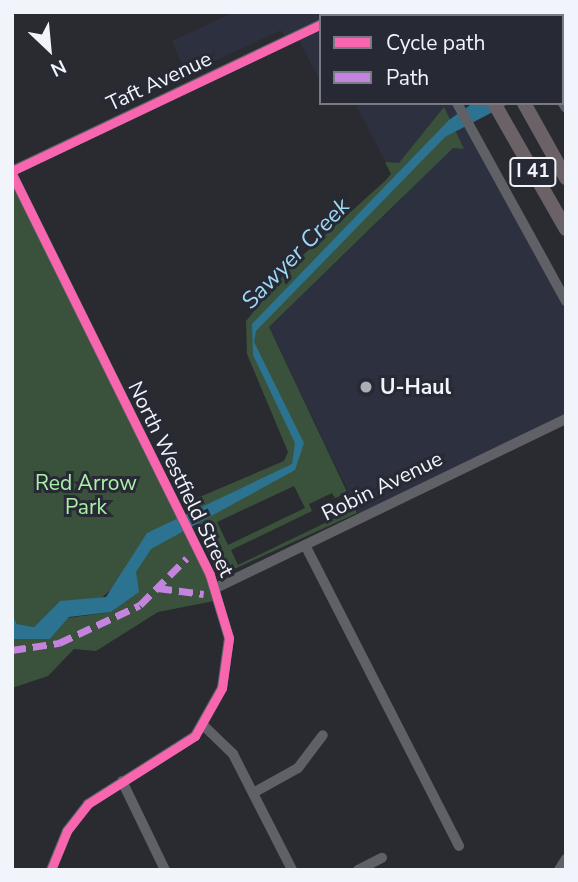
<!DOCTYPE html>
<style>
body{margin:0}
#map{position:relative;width:578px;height:882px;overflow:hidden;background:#2a2b31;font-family:"Nunito Sans",sans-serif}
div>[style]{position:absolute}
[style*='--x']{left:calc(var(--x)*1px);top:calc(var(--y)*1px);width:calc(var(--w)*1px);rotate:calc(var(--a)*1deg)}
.built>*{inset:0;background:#2d313f}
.green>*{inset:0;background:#3a523b}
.water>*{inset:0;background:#2b7390}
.minor>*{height:10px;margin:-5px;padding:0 5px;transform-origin:5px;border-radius:5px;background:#606166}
.highway>*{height:14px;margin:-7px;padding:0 7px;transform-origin:7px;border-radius:7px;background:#6a6267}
.quiet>*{height:7px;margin-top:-3.5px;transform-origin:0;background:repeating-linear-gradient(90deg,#c483df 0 14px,transparent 0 21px)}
.cycleway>*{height:9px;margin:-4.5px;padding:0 4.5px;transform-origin:4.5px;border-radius:4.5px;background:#f766af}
.dots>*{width:19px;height:19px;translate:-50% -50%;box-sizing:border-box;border:4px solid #272a34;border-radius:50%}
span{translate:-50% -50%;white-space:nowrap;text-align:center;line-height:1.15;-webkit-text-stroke:6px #272a34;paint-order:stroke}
.shield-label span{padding:2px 5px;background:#272a34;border:2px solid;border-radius:5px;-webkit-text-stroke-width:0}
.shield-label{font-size:19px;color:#f1f4fa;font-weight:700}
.street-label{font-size:21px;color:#f1f4fa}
.poi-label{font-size:21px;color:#f1f4fa;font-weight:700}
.left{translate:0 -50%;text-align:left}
.park-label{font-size:21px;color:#aaf0a9}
.water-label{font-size:23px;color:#9fdaf5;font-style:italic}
.frame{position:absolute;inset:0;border:14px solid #f1f4fa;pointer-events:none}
.legend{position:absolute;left:319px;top:14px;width:245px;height:91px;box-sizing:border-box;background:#272a34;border:2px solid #787b83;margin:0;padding:9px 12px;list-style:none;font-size:21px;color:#f1f4fa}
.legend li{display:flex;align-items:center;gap:14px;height:35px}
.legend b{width:35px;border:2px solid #787b83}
.north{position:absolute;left:14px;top:14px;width:70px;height:70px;-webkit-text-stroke:5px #272a34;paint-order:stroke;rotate:154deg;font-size:19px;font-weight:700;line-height:28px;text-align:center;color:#f1f4fa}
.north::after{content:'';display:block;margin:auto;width:24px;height:32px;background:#f1f4fa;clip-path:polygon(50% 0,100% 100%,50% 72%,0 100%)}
</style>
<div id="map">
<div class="built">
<div style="clip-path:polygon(235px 12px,410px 12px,412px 16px,321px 16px,321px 83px,297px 36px,286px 41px,281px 30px,187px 74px,172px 41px)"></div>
<div style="clip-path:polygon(355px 103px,457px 103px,566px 301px,566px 419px,361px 518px,269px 327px,404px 197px)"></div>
</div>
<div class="green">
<div style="clip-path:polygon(evenodd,444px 107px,464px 149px,453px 148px,269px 327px,357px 513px,219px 576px,192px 517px,195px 499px,284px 461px,288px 452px,247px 354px,246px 321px,292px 265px,386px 180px,391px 174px,385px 162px,399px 163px,444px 107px,294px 486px,305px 508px,228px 545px,217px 522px,294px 486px,444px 107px,332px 493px,335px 498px,345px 494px,352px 510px,238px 565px,231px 550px,312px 511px,309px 504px,332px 493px)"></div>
<div style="clip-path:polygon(12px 174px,198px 550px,214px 601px,158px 612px,96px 651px,74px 649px,48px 676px,12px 688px,12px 639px,50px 639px,68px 618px,111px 612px,138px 592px,121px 581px,98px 601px,60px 601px,34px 627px,17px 624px,12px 614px)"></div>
</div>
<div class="water">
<div style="clip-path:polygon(473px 103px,510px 103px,445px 137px,256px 331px,254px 342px,304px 443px,295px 470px,151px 549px,136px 572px,139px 592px,111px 612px,69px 617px,50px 639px,12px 639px,12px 614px,17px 624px,34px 627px,60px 601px,106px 597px,147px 533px,292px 464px,295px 443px,253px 355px,252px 324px,449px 120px)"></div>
</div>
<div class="minor">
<div style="--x:410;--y:12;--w:4;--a:63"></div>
<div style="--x:513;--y:12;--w:4;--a:63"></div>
<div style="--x:339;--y:16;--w:8;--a:-30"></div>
<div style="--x:562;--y:102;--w:7;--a:56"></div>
<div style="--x:457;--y:103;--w:226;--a:61.2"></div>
<div style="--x:12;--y:171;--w:342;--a:-25.4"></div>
<div style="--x:12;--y:174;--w:447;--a:63.7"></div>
<div style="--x:210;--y:575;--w:66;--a:73.2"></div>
<div style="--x:229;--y:638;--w:50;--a:98"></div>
<div style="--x:222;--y:688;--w:55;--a:119.4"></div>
<div style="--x:195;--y:736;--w:127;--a:147.6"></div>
<div style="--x:88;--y:804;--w:34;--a:128"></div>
<div style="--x:67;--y:831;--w:42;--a:112.3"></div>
<div style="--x:305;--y:545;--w:338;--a:62.9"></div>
<div style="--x:216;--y:588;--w:389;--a:-25.8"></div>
<div style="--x:203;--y:725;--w:42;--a:44"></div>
<div style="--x:233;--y:754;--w:130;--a:63"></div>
<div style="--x:122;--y:781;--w:99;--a:64.2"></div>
<div style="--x:255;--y:792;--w:49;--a:-29.2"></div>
<div style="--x:298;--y:768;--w:41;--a:-52.9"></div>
<div style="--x:358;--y:870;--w:27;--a:-27"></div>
<div style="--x:559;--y:870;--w:13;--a:-58"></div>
</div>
<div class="highway">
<div style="--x:447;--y:12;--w:4;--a:76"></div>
<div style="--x:475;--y:12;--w:4;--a:63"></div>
<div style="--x:494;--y:103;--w:145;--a:60.3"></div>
<div style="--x:524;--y:103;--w:86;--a:60.8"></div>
</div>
<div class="quiet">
<div style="--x:158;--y:588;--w:46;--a:7.4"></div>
<div style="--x:12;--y:650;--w:48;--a:-8.5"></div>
<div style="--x:59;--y:643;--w:89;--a:-25.1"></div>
<div style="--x:140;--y:605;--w:66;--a:-45"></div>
</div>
<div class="cycleway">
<div style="--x:12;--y:171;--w:342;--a:-25.4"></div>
<div style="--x:12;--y:174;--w:447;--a:63.7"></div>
<div style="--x:210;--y:575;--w:66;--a:73.2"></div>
<div style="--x:229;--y:638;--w:50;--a:98"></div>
<div style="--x:222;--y:688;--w:55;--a:119.4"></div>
<div style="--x:195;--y:736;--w:127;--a:147.6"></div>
<div style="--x:88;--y:804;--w:34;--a:128"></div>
<div style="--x:67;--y:831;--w:42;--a:112.3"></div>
</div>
<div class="dots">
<div style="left:366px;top:387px;background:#abaeb4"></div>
</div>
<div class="shield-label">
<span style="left:533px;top:172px">I 41</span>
</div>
<div class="street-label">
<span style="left:159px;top:81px;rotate:-25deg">Taft Avenue</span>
<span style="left:181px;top:479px;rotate:64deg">North Westfield Street</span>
<span style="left:382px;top:486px;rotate:-26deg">Robin Avenue</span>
</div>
<div class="poi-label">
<span class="left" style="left:380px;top:387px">U-Haul</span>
</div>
<div class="park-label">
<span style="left:86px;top:495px">Red Arrow<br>Park</span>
</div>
<div class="water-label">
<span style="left:296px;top:254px;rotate:-46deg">Sawyer Creek</span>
</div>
<div class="frame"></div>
<ul class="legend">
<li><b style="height:9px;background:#f766af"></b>Cycle path</li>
<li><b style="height:9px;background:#c483df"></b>Path</li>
</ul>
<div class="north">N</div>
</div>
